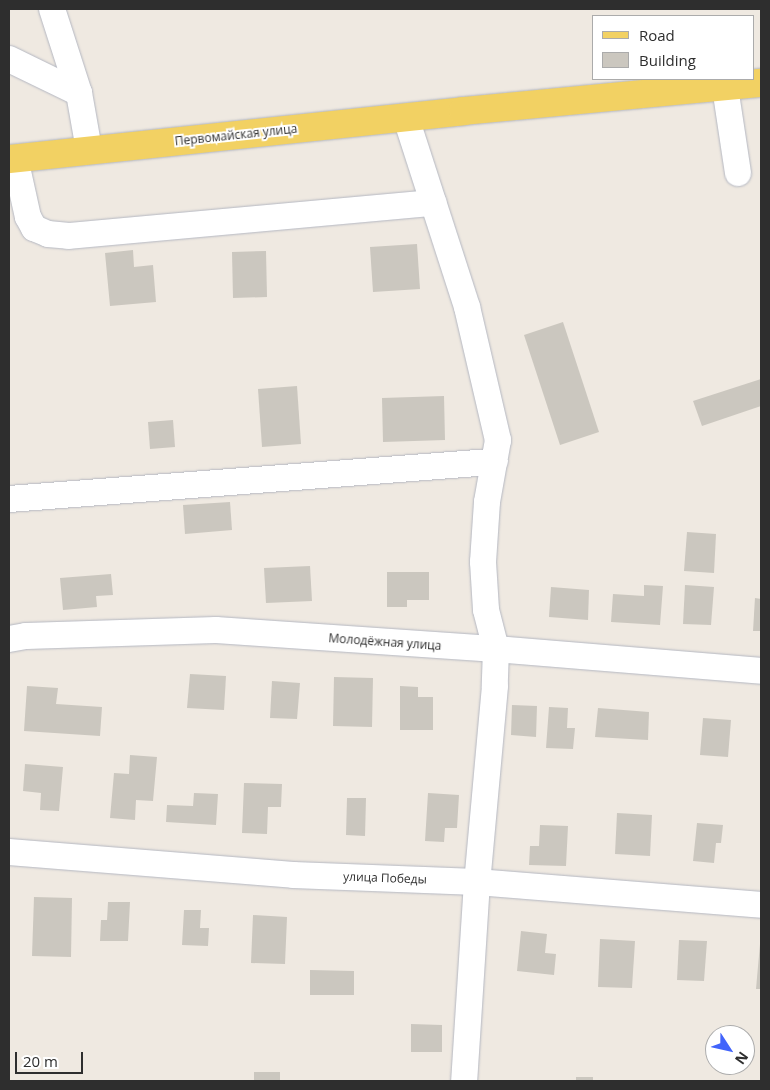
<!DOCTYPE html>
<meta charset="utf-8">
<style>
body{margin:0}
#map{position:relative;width:770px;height:1090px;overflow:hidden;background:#efe9e1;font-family:"Open Sans",sans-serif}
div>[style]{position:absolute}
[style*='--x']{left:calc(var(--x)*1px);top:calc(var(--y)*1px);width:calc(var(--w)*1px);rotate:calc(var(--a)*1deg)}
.building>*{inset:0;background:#cbc7bf}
.roads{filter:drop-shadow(0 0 1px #b4b7c1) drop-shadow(0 0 1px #b4b7c1)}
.minor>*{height:26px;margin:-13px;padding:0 13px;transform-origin:13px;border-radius:13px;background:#fff}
.major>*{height:28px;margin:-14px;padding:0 14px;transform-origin:14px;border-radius:14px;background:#f2d163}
span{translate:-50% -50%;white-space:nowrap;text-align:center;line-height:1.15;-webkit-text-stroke:4px #fff;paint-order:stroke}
.street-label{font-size:12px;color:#2e2e2e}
.frame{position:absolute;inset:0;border:10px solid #2e2e2e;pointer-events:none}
.legend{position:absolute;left:592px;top:15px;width:162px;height:65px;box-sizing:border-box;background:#fff;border:1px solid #ababab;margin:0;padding:6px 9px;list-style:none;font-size:15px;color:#2e2e2e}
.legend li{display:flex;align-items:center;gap:10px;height:25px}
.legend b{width:25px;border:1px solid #ababab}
.north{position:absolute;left:705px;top:1025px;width:50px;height:50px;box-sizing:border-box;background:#fff;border:1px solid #ababab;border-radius:50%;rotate:125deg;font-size:14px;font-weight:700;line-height:20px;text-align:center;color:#2e2e2e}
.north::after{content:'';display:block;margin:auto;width:18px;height:22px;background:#4264fb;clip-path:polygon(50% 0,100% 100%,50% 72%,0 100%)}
.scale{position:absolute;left:15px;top:1052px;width:68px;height:22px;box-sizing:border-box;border:2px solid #2e2e2e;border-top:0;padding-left:6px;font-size:15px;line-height:18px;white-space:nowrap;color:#2e2e2e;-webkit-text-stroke:4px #fff;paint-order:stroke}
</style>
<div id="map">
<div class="building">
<div style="clip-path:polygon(417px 244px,420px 289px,373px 292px,370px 247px)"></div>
<div style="clip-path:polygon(133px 250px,134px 267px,153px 265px,156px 302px,110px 306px,105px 253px)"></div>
<div style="clip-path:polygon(266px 251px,267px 297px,233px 298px,232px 252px)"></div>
<div style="clip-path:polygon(563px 322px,599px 432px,560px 445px,524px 335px)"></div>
<div style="clip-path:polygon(761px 379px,761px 406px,702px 426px,693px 401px)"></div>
<div style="clip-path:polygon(297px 386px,301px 444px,262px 447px,258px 389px)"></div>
<div style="clip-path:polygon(444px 396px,445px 440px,383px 442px,382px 398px)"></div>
<div style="clip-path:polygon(173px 420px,175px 447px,150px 449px,148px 422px)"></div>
<div style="clip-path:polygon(230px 502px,232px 530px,185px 534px,183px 505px)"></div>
<div style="clip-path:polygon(687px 532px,716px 534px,714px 573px,684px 571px)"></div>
<div style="clip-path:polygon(310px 566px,312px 601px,266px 603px,264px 568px)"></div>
<div style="clip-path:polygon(387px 572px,429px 572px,429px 600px,407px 600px,407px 607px,387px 607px)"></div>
<div style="clip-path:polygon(111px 574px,113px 595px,96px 596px,97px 607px,63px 610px,60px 578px)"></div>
<div style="clip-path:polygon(644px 585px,663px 586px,660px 625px,611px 622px,613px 594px,644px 596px)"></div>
<div style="clip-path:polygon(685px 585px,714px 587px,711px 625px,683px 624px)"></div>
<div style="clip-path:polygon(551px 587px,589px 590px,588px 620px,549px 617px)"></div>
<div style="clip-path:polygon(755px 598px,761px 599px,761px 631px,753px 631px)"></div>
<div style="clip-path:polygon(190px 674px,226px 676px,224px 710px,187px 708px)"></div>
<div style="clip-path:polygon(334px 677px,373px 678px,372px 727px,333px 726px)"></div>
<div style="clip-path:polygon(272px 681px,300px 683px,297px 719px,270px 718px)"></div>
<div style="clip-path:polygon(27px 686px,58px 688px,56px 704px,102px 707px,100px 736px,24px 731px)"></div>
<div style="clip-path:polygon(400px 686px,418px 687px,418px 697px,433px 697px,433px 730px,400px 730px)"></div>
<div style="clip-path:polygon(512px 705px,537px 706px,536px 737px,511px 735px)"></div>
<div style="clip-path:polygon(549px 707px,568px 708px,567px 728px,575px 728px,573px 749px,546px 748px)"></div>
<div style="clip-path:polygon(598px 708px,649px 712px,648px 740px,595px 737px)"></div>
<div style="clip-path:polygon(703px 718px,731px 720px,728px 757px,700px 755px)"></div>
<div style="clip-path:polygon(130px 755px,157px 757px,153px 801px,136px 800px,135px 820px,110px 818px,114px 773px,129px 774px)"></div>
<div style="clip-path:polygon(25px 764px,63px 767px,59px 811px,40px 810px,41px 793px,23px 791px)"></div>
<div style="clip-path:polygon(244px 783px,282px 784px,281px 807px,268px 807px,267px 834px,242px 833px)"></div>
<div style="clip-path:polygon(194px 793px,218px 794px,216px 825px,166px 822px,167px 805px,193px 806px)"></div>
<div style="clip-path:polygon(428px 793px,459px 795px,457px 828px,445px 828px,444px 842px,425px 841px)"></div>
<div style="clip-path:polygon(347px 798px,366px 798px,365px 836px,346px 835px)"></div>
<div style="clip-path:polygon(617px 813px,652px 815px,650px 856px,615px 854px)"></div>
<div style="clip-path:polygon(697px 823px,723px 825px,721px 843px,716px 843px,714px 863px,693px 861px)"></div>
<div style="clip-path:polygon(540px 825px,568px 826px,566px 866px,529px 865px,530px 846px,539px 846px)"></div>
<div style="clip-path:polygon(34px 897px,72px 898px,71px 957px,32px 956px)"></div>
<div style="clip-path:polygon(108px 902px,130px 902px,128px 941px,100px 941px,101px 920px,107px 920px)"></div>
<div style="clip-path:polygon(184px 910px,201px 910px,200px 928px,209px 928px,208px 946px,182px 945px)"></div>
<div style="clip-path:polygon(253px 915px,287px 917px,285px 964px,251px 963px)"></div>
<div style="clip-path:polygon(521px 931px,547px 934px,545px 953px,556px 954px,554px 975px,517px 971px)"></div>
<div style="clip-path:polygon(600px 939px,635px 941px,632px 988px,598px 987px)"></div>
<div style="clip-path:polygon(679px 940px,707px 941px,704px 981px,677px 980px)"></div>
<div style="clip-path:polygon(760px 944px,761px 944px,761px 989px,756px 989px)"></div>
<div style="clip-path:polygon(310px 970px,354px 971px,354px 995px,310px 995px)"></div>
<div style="clip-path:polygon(411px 1024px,442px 1025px,442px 1052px,411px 1052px)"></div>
<div style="clip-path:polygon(254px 1072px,280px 1072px,280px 1081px,254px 1081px)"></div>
<div style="clip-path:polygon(576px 1077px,593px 1077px,593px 1081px,576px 1081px)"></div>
</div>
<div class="roads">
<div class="minor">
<div style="--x:52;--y:9;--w:88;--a:72.2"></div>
<div style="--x:79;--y:93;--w:58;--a:80"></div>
<div style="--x:9;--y:59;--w:78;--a:25.9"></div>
<div style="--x:725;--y:87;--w:87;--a:81.4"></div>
<div style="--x:406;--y:118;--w:199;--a:72.1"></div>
<div style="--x:467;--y:307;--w:137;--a:76.9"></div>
<div style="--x:498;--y:440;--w:63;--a:100.1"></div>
<div style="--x:487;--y:502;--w:60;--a:93.8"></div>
<div style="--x:483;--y:562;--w:48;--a:86.4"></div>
<div style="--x:486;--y:610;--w:40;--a:75.6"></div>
<div style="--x:496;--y:649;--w:37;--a:92"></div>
<div style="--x:495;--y:686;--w:197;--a:95.2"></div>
<div style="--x:477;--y:882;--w:199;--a:93.7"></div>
<div style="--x:15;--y:158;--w:60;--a:77.6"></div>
<div style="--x:28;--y:217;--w:13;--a:61"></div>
<div style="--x:34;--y:228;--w:15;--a:23"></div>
<div style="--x:48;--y:234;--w:21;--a:5"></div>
<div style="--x:69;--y:236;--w:366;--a:-5.2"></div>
<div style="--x:9;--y:499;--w:487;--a:-4.4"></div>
<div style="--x:9;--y:639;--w:17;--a:-10"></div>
<div style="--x:26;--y:636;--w:190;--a:-1.8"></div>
<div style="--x:216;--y:630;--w:281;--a:3.9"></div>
<div style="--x:496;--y:649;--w:266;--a:4.7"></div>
<div style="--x:9;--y:852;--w:285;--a:4.6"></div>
<div style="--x:293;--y:875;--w:184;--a:2.2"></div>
<div style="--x:477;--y:882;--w:285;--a:4.6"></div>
</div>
<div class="major">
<div style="--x:9;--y:159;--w:457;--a:-6"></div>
<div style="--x:463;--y:111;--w:299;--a:-5.4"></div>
</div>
</div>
<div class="street-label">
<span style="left:236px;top:135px;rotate:-6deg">Первомайская улица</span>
<span style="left:385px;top:642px;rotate:4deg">Молодёжная улица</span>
<span style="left:385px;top:878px;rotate:2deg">улица Победы</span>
</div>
<div class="frame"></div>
<ul class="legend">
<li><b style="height:6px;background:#f2d163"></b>Road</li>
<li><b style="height:14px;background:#cbc7bf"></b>Building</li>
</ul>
<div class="north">N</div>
<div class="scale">20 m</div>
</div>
